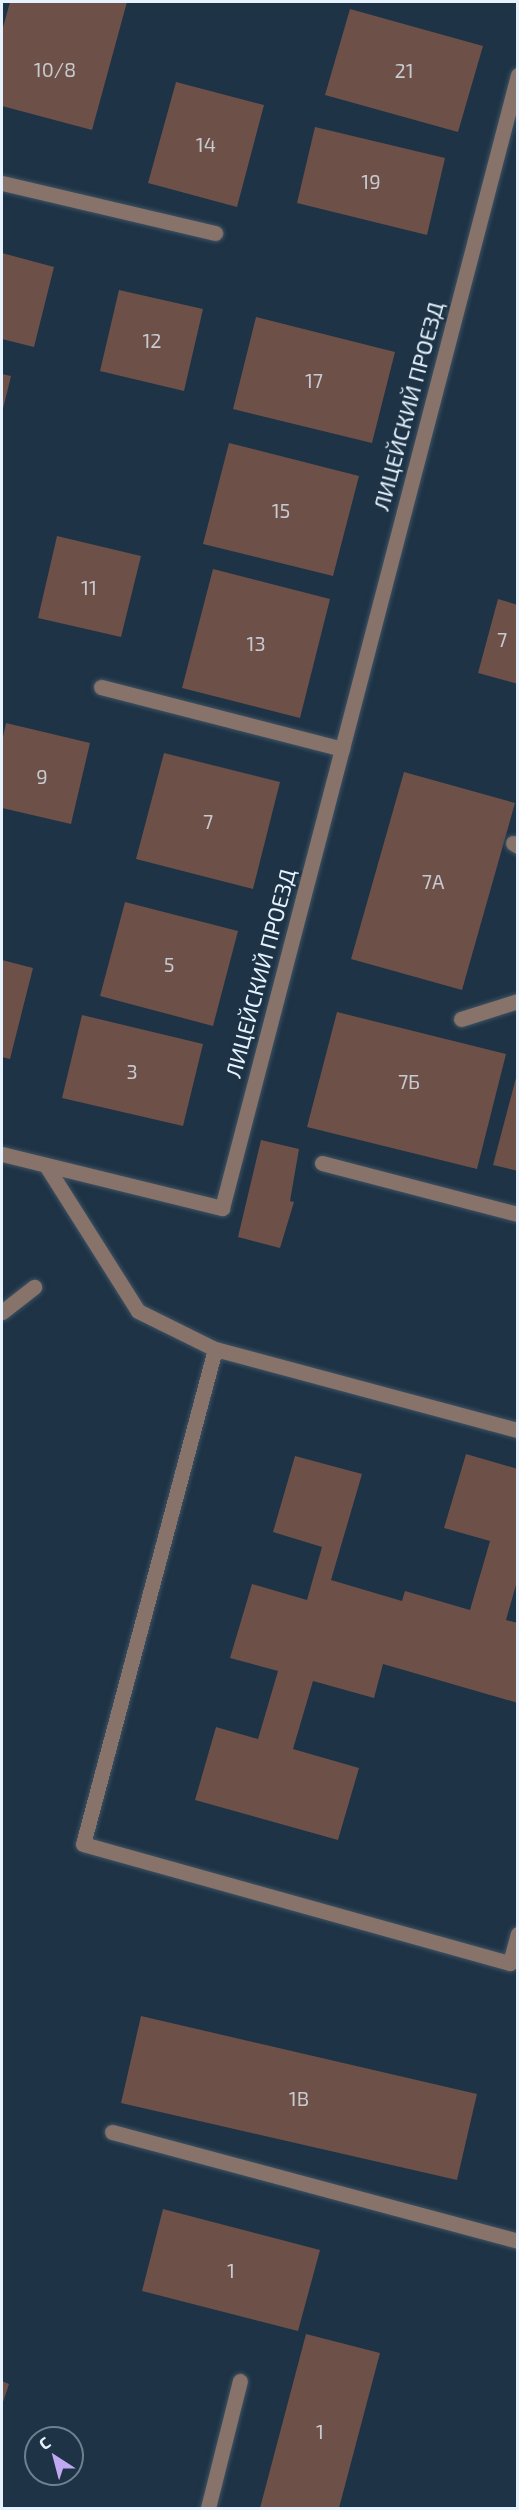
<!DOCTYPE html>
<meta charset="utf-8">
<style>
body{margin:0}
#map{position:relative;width:519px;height:2510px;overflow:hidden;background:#1e3345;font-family:"Exo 2",sans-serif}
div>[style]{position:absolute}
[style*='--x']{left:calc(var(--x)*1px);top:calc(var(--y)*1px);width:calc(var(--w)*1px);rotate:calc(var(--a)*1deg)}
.building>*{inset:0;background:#6d5048}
.roads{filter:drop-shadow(0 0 2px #3e5263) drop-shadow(0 0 2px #3e5263)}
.minor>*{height:15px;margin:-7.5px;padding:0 7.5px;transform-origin:7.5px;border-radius:7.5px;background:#88736a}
span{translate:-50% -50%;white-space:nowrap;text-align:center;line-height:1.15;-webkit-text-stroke:5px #1e3345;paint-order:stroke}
.number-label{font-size:20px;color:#c8cad1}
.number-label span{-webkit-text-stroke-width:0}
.street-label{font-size:22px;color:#e6f3ff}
.frame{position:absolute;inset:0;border:3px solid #e6f3ff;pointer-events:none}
.north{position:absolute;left:24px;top:2426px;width:60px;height:60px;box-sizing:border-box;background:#1e3345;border:2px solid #6e808f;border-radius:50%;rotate:324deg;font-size:16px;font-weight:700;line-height:24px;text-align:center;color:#e6f3ff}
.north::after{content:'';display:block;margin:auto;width:21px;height:27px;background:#c0a8f3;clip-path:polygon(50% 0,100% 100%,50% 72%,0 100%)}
</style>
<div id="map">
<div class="building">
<div style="clip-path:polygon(10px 2px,127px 2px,92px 130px,2px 106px,2px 31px)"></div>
<div style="clip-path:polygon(350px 9px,483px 46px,458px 132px,325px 95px)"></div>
<div style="clip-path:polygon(176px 82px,264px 105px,237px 207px,148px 183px)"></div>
<div style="clip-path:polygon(315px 127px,445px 158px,427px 235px,297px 203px)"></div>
<div style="clip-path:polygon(2px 253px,54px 267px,34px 347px,2px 339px)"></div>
<div style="clip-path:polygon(119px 290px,203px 309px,184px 391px,100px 371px)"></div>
<div style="clip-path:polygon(256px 317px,395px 352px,372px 443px,233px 409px)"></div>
<div style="clip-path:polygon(2px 374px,11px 376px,2px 413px)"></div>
<div style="clip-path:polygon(229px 443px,359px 476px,333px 576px,203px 544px)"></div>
<div style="clip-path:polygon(57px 536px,141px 556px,121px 637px,38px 618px)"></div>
<div style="clip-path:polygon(213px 569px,330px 599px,300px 718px,182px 688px)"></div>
<div style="clip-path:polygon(498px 599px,518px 605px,518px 684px,478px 673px)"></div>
<div style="clip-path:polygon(6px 723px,90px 743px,71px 824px,2px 808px,2px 742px)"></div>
<div style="clip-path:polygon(164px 753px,280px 782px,253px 889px,136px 859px)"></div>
<div style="clip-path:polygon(404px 772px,515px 803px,462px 990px,351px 959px)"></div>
<div style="clip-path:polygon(125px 902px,238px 931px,213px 1026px,100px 996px)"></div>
<div style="clip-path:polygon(2px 960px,33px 968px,10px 1059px,2px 1057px)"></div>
<div style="clip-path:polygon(337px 1012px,506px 1054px,477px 1169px,307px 1127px)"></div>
<div style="clip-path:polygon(82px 1015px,203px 1044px,183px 1126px,62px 1098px)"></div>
<div style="clip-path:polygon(517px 1074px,518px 1074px,518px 1171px,493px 1165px)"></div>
<div style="clip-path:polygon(261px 1140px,299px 1149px,290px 1201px,294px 1202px,280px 1248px,238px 1237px)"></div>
<div style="clip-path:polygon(466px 1454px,518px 1469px,518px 1578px,506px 1620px,518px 1623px,518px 1703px,383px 1664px,374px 1698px,313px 1681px,293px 1749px,359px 1768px,338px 1840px,195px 1800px,216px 1727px,258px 1739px,278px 1671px,230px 1658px,252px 1584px,307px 1600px,322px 1547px,273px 1532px,295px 1456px,362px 1474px,331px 1580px,402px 1601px,405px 1591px,470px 1610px,490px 1541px,444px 1528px)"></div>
<div style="clip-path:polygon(141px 2016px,477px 2094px,457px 2180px,121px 2103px)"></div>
<div style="clip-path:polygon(163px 2209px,320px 2250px,298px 2331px,142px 2291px)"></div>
<div style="clip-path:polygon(306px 2334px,380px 2353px,339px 2508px,260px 2508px)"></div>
<div style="clip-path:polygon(2px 2381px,9px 2384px,2px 2405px)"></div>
</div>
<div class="roads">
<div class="minor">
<div style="--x:2;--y:183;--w:219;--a:13.2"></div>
<div style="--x:101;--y:687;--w:249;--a:14.4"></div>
<div style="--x:513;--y:843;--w:6;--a:31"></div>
<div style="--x:461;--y:1019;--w:60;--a:-17.5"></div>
<div style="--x:2;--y:1154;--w:227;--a:13.8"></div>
<div style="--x:222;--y:1208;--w:1171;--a:-75.36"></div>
<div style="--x:322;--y:1163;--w:203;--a:14.6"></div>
<div style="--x:47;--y:1167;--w:170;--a:57.7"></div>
<div style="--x:138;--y:1311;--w:86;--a:26.3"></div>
<div style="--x:215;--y:1349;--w:314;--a:15"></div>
<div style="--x:2;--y:1312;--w:41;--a:-38"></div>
<div style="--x:215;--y:1349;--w:512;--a:104.93"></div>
<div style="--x:83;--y:1844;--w:443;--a:15.6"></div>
<div style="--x:510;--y:1963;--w:30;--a:-75"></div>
<div style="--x:112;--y:2132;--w:420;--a:15"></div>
<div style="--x:208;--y:2508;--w:131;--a:-75.9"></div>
</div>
</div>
<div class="number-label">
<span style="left:55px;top:69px">10/8</span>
<span style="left:404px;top:70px">21</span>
<span style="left:206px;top:144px">14</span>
<span style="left:371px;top:181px">19</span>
<span style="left:152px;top:340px">12</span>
<span style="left:314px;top:380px">17</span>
<span style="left:281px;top:510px">15</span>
<span style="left:89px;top:587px">11</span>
<span style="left:502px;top:639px">7</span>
<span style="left:256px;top:643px">13</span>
<span style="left:42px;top:776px">9</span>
<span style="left:208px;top:821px">7</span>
<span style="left:433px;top:881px">7А</span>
<span style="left:169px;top:964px">5</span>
<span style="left:132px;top:1071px">3</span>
<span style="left:409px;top:1081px">7Б</span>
<span style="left:299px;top:2098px">1В</span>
<span style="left:231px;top:2270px">1</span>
<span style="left:320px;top:2431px">1</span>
</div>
<div class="street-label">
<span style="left:408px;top:406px;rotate:-75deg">ЛИЦЕЙСКИЙ ПРОЕЗД</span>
<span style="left:260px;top:973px;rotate:-75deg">ЛИЦЕЙСКИЙ ПРОЕЗД</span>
</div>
<div class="frame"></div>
<div class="north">С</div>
</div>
